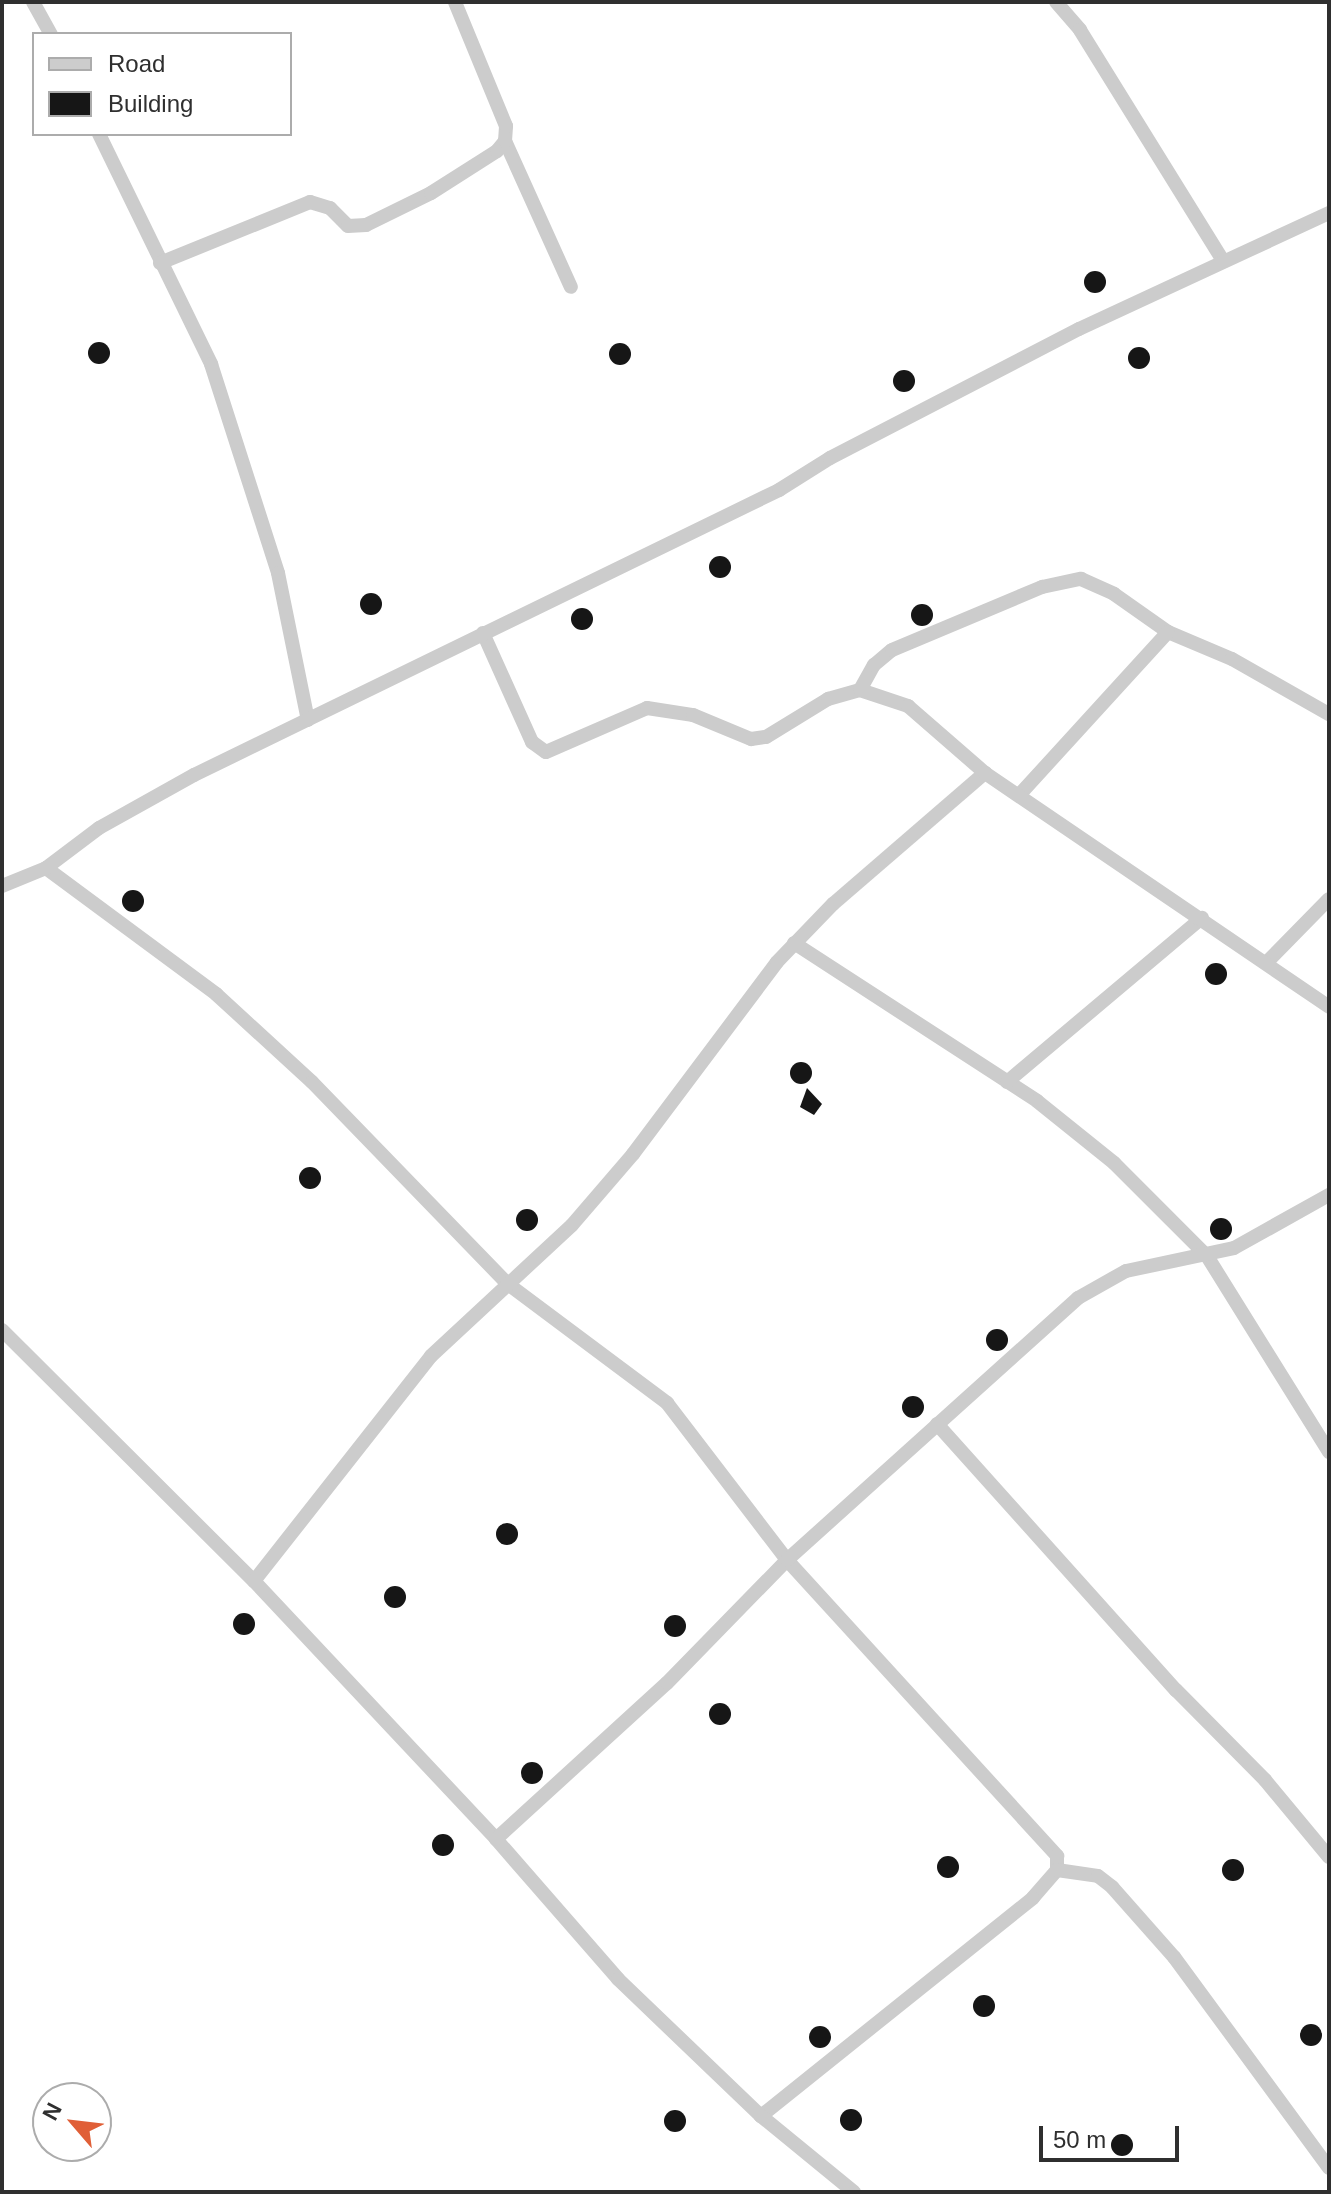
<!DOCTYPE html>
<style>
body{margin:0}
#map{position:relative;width:1331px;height:2194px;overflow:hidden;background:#fff;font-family:Helvetica,sans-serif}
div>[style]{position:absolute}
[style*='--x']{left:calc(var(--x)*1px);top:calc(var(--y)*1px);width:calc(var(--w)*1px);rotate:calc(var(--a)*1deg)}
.building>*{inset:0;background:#161616}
.round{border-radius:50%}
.street>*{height:14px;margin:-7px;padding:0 7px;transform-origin:7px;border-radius:7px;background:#ccc}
span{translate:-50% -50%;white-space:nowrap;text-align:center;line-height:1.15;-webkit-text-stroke:8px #fff;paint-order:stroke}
.frame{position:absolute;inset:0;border:4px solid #2f2f2f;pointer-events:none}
.legend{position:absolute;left:32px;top:32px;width:260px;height:104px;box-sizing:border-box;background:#fff;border:2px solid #acacac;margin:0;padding:10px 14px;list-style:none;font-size:24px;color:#2f2f2f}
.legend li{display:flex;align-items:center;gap:16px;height:40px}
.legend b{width:40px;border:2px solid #acacac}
.north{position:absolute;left:32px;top:2082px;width:80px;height:80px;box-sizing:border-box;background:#fff;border:2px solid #acacac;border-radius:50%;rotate:298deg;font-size:22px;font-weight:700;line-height:32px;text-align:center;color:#2f2f2f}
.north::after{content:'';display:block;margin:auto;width:28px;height:36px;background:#e05f37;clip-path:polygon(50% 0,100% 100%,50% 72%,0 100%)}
.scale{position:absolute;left:1039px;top:2126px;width:140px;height:36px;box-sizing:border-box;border:4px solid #2f2f2f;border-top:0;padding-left:10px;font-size:24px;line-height:28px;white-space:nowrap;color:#2f2f2f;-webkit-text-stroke:6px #fff;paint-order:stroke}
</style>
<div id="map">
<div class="building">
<div class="round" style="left:1084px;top:271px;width:22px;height:22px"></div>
<div class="round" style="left:88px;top:342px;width:22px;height:22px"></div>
<div class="round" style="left:609px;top:343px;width:22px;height:22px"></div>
<div class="round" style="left:1128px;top:347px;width:22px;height:22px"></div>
<div class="round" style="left:893px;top:370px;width:22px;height:22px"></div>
<div class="round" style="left:709px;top:556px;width:22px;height:22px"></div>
<div class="round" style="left:360px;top:593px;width:22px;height:22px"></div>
<div class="round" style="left:911px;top:604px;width:22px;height:22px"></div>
<div class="round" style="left:571px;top:608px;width:22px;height:22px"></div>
<div class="round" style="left:122px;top:890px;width:22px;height:22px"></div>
<div class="round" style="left:1205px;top:963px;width:22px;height:22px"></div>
<div class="round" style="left:790px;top:1062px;width:22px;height:22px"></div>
<div style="clip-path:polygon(807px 1088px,822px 1104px,814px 1115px,800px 1107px)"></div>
<div class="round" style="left:299px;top:1167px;width:22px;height:22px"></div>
<div class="round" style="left:516px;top:1209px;width:22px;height:22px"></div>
<div class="round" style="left:1210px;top:1218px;width:22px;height:22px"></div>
<div class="round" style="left:986px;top:1329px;width:22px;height:22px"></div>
<div class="round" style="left:902px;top:1396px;width:22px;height:22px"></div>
<div class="round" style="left:496px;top:1523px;width:22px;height:22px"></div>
<div class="round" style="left:384px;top:1586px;width:22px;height:22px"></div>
<div class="round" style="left:233px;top:1613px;width:22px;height:22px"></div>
<div class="round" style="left:664px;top:1615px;width:22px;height:22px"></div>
<div class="round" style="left:709px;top:1703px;width:22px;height:22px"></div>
<div class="round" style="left:521px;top:1762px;width:22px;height:22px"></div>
<div class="round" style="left:432px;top:1834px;width:22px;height:22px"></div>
<div class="round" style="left:937px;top:1856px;width:22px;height:22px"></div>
<div class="round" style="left:1222px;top:1859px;width:22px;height:22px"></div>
<div class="round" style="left:973px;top:1995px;width:22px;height:22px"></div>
<div class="round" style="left:1300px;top:2024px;width:22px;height:22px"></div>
<div class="round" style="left:809px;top:2026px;width:22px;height:22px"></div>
<div class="round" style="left:840px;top:2109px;width:22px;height:22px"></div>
<div class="round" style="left:664px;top:2110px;width:22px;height:22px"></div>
<div class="round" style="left:1111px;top:2134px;width:22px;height:22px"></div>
</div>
<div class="street">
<div style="--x:33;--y:2;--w:37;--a:61"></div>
<div style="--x:1056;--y:2;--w:37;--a:49"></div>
<div style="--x:1080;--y:30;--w:269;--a:58.2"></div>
<div style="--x:99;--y:134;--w:256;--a:64"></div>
<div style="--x:211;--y:364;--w:219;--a:72.2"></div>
<div style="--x:278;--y:573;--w:150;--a:78.5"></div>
<div style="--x:505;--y:141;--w:160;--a:65.7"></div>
<div style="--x:160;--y:263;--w:162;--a:-22.1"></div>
<div style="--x:310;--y:202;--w:21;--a:17"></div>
<div style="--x:330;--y:208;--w:25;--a:45"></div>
<div style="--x:348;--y:226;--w:18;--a:-3"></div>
<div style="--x:366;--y:225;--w:72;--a:-26.2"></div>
<div style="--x:431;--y:193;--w:78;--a:-32.5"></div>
<div style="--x:497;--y:151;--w:13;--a:-51"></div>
<div style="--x:505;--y:141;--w:15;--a:-86"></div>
<div style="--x:506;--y:126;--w:134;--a:-112.4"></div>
<div style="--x:1168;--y:632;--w:69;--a:22.9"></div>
<div style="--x:1232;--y:659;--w:112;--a:29.6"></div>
<div style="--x:483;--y:633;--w:120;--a:65.8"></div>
<div style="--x:532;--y:742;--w:17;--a:36"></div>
<div style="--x:546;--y:752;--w:110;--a:-23.5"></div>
<div style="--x:647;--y:708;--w:47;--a:8.7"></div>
<div style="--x:693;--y:715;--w:63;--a:22.5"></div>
<div style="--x:751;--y:739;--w:15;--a:-8"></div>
<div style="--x:766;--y:737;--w:73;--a:-31.5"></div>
<div style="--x:828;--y:699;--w:33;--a:-16"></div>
<div style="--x:860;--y:690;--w:51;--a:18.4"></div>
<div style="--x:908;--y:706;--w:102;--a:41"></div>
<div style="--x:860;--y:690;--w:29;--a:-61"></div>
<div style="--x:874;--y:665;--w:23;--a:-40"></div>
<div style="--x:892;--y:650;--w:163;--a:-22.8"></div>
<div style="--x:1042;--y:587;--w:40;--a:-12"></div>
<div style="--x:1081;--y:579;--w:36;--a:24"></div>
<div style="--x:1114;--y:594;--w:66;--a:35.1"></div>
<div style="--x:1168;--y:632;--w:221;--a:132.4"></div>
<div style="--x:46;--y:868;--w:212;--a:36.5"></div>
<div style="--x:216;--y:994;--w:130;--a:42.5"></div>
<div style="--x:312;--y:1082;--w:281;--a:45.9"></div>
<div style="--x:508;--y:1284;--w:199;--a:36.8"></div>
<div style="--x:667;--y:1403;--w:198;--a:52.6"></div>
<div style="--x:787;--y:1560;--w:401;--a:47.6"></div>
<div style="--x:1057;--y:1856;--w:14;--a:90"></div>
<div style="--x:1057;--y:1870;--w:37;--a:131"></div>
<div style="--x:1033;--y:1898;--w:349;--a:141.3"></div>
<div style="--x:2;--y:886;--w:48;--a:-22.2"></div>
<div style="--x:46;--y:868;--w:66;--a:-37"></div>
<div style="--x:99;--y:828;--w:109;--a:-29.2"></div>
<div style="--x:194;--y:775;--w:651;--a:-25.97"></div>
<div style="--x:779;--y:490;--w:60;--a:-32.1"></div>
<div style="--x:830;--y:458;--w:280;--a:-27.4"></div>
<div style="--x:1079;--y:329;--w:276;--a:-24.9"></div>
<div style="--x:794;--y:943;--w:290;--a:33"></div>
<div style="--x:1037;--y:1101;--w:99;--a:38.8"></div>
<div style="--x:1114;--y:1163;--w:132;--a:45"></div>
<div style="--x:1207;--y:1256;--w:231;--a:58.1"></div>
<div style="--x:1267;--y:962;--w:88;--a:-45.5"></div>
<div style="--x:1007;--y:1082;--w:255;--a:-40.1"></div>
<div style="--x:2;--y:1330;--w:356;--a:44.9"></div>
<div style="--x:254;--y:1581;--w:354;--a:46.8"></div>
<div style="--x:496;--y:1839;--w:186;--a:48.9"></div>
<div style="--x:618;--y:1979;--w:198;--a:43.8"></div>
<div style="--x:761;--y:2116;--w:120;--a:39.3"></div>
<div style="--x:937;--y:1424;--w:358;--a:48.1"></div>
<div style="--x:1176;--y:1690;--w:127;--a:45.3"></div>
<div style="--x:1265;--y:1780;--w:100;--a:50.3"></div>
<div style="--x:254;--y:1581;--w:286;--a:-51.8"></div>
<div style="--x:431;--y:1356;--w:192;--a:-42.9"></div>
<div style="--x:572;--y:1225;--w:94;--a:-49.3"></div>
<div style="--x:633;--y:1154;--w:240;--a:-53.1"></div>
<div style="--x:777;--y:962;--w:81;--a:-46"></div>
<div style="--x:833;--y:904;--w:201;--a:-40.8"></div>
<div style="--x:985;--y:773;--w:416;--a:34.2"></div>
<div style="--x:496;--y:1839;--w:231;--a:-42.4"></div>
<div style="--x:667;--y:1683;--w:172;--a:-45.7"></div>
<div style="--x:787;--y:1560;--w:392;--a:-42"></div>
<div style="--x:1078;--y:1298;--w:55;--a:-29.4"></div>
<div style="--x:1126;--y:1271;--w:110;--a:-12"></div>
<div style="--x:1234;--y:1248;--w:109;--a:-29.2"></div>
<div style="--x:1057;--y:1870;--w:41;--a:8.3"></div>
<div style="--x:1098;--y:1876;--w:18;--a:38"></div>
<div style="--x:1112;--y:1887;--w:94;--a:48.5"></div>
<div style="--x:1174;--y:1957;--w:262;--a:53.7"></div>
</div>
<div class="frame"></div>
<ul class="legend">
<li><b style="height:10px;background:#ccc"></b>Road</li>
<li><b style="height:22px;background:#161616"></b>Building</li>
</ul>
<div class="north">N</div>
<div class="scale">50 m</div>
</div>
